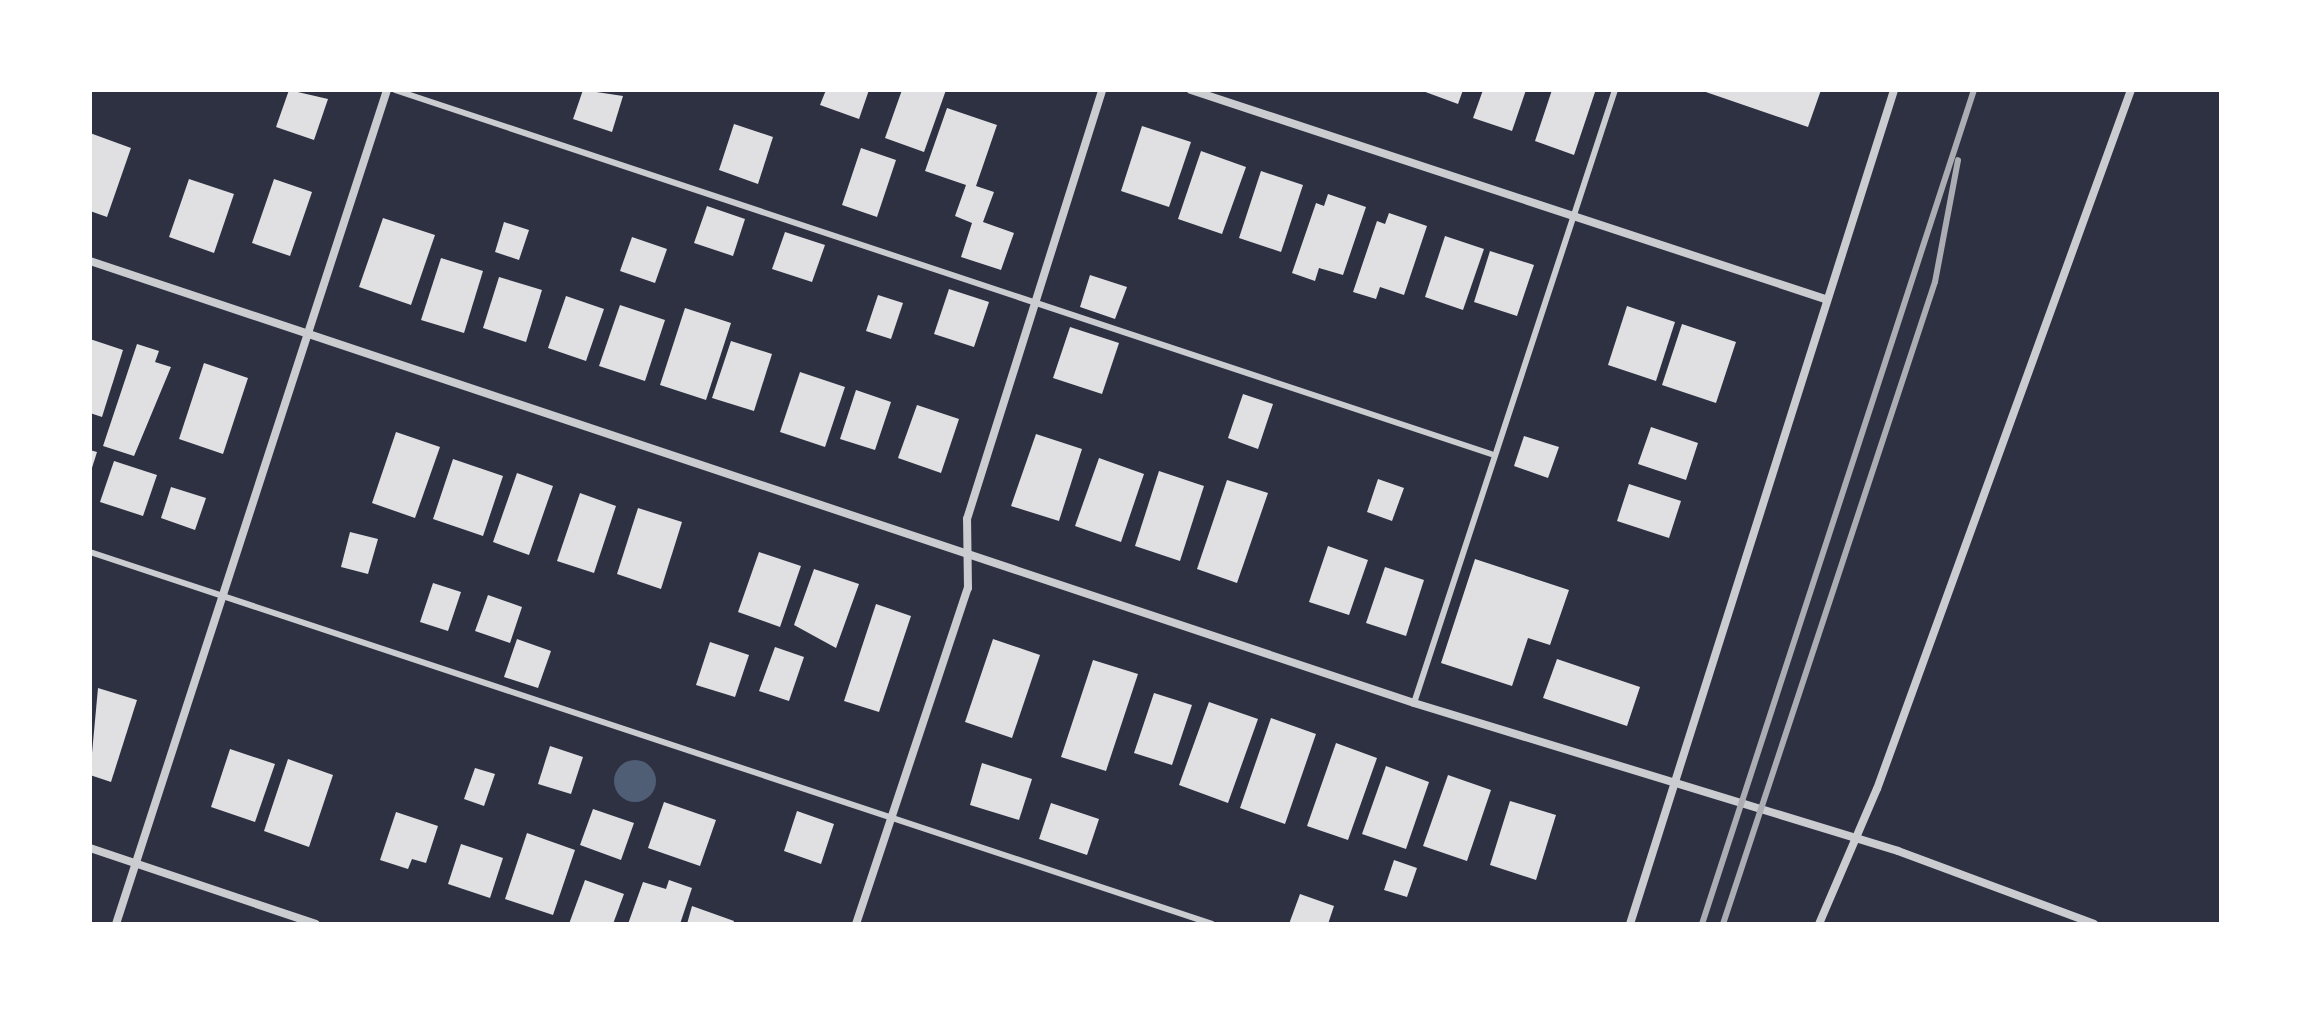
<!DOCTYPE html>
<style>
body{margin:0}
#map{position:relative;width:2311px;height:1014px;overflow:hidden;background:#2d3142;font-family:"Varela Round",sans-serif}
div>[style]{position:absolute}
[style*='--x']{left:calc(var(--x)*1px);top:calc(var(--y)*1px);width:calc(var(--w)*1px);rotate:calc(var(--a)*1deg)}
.water>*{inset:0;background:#4f5d75}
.round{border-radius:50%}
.building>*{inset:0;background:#e0e0e3}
.service>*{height:6px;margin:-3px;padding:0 3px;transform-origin:3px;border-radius:3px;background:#caccd0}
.minor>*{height:8px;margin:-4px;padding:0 4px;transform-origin:4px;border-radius:4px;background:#caccd0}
.rail>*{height:6px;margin:-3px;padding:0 3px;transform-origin:3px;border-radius:3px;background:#abadb3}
span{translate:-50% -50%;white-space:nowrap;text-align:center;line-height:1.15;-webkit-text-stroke:6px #fff;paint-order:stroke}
.frame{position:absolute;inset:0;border:92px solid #fff;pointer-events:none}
</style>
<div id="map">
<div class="water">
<div class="round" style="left:614px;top:760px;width:42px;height:42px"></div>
</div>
<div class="building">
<div style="clip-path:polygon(289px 90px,328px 99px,314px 140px,276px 127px)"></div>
<div style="clip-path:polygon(583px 90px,623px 96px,612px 132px,573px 119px)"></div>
<div style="clip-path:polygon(826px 90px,869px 90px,859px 119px,820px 105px)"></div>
<div style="clip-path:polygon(902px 90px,946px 90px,924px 152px,885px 138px)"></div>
<div style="clip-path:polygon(1420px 90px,1463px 90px,1458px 104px)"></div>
<div style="clip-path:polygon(1483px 90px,1526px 90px,1512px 131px,1473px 118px)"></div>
<div style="clip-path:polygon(1552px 90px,1595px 92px,1574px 155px,1535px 141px)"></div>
<div style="clip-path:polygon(1700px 90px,1821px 90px,1808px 127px)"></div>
<div style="clip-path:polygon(947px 108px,997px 125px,976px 186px,994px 192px,983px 222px,1014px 233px,1001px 270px,961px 257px,972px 223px,955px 216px,966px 185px,925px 171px)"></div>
<div style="clip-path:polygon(734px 124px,773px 137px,758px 184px,719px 170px)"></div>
<div style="clip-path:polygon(1142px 126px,1191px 142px,1169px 207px,1121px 191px)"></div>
<div style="clip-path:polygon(90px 133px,131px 148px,107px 217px,90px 211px)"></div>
<div style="clip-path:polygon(861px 148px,896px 160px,877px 217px,842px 205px)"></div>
<div style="clip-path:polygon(1201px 151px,1246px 167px,1222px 234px,1178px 219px)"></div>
<div style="clip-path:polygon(1261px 171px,1303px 185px,1281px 252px,1239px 238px)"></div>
<div style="clip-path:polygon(189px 179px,234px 194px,214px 253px,169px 237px)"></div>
<div style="clip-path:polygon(274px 179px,312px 192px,290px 256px,252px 243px)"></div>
<div style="clip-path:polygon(1328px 194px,1366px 207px,1343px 275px,1319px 268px,1315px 281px,1292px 273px,1316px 203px,1324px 206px)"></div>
<div style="clip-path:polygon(707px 206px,745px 219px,733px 256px,694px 243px)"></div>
<div style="clip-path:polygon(1389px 213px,1427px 226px,1404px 295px,1380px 287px,1376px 299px,1353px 292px,1377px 221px,1385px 224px)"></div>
<div style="clip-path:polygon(383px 218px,435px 235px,411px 305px,359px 287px)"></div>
<div style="clip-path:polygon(504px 222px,529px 230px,519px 260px,495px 252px)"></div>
<div style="clip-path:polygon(785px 232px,825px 245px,812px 282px,772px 269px)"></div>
<div style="clip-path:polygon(1445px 236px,1484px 249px,1463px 310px,1425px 297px)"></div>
<div style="clip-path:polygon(632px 237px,667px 249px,655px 283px,620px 271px)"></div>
<div style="clip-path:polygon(1490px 251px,1534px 265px,1517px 316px,1474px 302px)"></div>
<div style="clip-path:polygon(441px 258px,483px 271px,464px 333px,421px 320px)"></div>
<div style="clip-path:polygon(1090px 275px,1127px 287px,1115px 319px,1080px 307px)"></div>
<div style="clip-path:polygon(499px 277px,542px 290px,526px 342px,483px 328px)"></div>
<div style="clip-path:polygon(949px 289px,989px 302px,974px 347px,934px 334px)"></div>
<div style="clip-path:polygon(878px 295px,903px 303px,891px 339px,866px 331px)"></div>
<div style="clip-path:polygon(566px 296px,604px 309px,586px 361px,548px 348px)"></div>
<div style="clip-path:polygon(620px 305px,665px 320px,645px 381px,599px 366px)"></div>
<div style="clip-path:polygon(1627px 306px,1675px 322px,1656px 381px,1608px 365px)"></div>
<div style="clip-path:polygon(685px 308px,731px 323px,706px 400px,660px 385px)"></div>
<div style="clip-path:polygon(1682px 324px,1736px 342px,1716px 403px,1662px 385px)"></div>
<div style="clip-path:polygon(1070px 327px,1119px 343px,1102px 394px,1053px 378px)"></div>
<div style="clip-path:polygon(90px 339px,123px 350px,102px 417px,90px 413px)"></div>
<div style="clip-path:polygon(731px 341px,772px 354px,754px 411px,712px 398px)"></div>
<div style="clip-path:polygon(137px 344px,159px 351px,155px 362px,171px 367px,134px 456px,103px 446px)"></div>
<div style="clip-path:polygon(204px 363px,248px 378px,223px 454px,179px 439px)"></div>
<div style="clip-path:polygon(800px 372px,845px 387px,825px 447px,780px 432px)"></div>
<div style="clip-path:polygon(856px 390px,891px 402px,875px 450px,840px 439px)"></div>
<div style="clip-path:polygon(1243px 394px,1273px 404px,1258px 449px,1228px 438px)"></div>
<div style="clip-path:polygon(917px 405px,959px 419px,941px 473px,898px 458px)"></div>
<div style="clip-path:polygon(1651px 427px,1698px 443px,1686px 480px,1638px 464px)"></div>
<div style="clip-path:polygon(396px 432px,440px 447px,415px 518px,372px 503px)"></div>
<div style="clip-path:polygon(1036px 434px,1082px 449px,1059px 521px,1011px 506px)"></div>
<div style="clip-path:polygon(1524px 436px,1559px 447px,1548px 478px,1514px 466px)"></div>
<div style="clip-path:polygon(90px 450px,97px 452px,91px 471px,90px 471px)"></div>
<div style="clip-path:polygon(1099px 458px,1144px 474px,1121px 542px,1075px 526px)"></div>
<div style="clip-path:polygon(453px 459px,503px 476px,483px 536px,433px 519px)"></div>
<div style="clip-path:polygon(114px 461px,157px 475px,143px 516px,100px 502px)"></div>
<div style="clip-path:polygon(1159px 471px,1204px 486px,1180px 561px,1135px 546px)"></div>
<div style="clip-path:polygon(517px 473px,553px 486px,529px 555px,493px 542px)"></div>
<div style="clip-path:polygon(1378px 479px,1404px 488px,1392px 521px,1367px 512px)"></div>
<div style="clip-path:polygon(1227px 480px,1268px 493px,1237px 583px,1197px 569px)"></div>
<div style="clip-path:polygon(1629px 484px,1681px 501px,1669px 538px,1617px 521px)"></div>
<div style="clip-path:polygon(171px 487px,206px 498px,195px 530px,161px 518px)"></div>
<div style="clip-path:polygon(580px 493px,616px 506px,594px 573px,557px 561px)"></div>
<div style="clip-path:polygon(638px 508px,682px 522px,661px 589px,617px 574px)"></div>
<div style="clip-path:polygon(350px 532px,378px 539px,368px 574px,341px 567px)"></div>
<div style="clip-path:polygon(1328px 546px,1368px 560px,1349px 615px,1309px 602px)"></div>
<div style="clip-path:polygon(759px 552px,801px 566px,780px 627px,738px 612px)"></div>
<div style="clip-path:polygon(1475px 559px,1569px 590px,1550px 645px,1528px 638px,1512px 686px,1441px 663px)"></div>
<div style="clip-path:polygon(1385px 567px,1424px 580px,1406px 636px,1366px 623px)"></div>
<div style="clip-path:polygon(814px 569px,859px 584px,836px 648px,794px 625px)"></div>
<div style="clip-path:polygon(433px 583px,461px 592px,448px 631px,420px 622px)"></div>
<div style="clip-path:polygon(488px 595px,522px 607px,510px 643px,475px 631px)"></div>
<div style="clip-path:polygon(876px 604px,911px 616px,879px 712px,844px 701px)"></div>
<div style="clip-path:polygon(517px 639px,551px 651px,538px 688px,504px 677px)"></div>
<div style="clip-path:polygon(993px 639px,1040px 655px,1012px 738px,965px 722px)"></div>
<div style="clip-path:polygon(710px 642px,749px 655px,735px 697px,696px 685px)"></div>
<div style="clip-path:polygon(775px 647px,804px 657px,789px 701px,759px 691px)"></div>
<div style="clip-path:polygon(1557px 659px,1640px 687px,1627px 726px,1543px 698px)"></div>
<div style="clip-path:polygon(1093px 660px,1138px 674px,1106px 771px,1061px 757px)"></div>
<div style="clip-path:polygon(98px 688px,137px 700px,111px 782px,90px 775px)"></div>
<div style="clip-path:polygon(1154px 693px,1192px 705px,1172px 765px,1134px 753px)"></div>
<div style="clip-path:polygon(1209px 702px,1258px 719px,1228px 803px,1179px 785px)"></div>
<div style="clip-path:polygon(1271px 718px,1316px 734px,1285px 824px,1240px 808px)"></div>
<div style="clip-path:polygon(1336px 743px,1377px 758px,1348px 840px,1307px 826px)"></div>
<div style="clip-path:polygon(550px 746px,583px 757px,571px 794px,538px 784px)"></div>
<div style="clip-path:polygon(230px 749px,275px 764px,255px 822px,211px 807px)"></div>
<div style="clip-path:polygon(288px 759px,333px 775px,309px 847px,264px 831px)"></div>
<div style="clip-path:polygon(982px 763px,1032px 779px,1019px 820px,970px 805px)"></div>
<div style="clip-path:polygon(1386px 766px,1429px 782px,1406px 849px,1362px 834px)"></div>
<div style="clip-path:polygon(475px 768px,495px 774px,484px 806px,464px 799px)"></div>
<div style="clip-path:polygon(1448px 775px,1491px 790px,1467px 861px,1423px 846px)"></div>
<div style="clip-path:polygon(1510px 801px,1556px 815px,1536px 880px,1490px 865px)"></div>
<div style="clip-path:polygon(664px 802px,716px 820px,700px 866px,648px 848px)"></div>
<div style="clip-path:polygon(1051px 803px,1099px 819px,1087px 855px,1039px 839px)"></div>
<div style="clip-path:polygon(593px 809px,634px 823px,621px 860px,580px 845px)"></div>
<div style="clip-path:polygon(797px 811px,834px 824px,821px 864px,784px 851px)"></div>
<div style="clip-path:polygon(396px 812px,438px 826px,426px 863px,412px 859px,408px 869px,380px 860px)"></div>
<div style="clip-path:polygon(527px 833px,575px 850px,553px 915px,505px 899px)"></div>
<div style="clip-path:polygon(461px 844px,503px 858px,490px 898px,448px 884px)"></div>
<div style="clip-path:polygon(1394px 860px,1417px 868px,1407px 897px,1384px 890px)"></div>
<div style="clip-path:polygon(585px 880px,624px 894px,613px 924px,569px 924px)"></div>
<div style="clip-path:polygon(669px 880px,692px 888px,680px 924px,628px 924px,643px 882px,666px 889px)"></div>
<div style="clip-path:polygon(1300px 894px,1334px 906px,1328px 924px,1289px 924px)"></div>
<div style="clip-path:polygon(692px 906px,734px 921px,733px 924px,687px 924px)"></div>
</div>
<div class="service">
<div style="--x:395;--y:90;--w:1155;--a:18.37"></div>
<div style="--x:90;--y:552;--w:1182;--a:18.34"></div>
<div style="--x:1414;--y:703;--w:645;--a:-71.85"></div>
</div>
<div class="minor">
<div style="--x:1191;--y:90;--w:668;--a:18.24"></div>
<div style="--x:90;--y:261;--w:1396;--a:18.46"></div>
<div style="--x:1414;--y:703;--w:506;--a:17"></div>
<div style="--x:1898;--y:851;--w:209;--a:20.4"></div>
<div style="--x:90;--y:848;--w:238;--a:18.6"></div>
<div style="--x:116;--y:924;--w:877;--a:-72"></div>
<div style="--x:856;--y:924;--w:354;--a:-71.6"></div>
<div style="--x:968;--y:588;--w:69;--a:-90.8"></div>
<div style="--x:967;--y:519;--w:450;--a:-72.5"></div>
<div style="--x:1630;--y:924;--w:875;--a:-72.43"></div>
<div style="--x:1819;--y:924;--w:147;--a:-66.8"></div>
<div style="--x:1877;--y:789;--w:744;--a:-70.03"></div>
</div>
<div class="rail">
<div style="--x:1702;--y:924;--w:877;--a:-71.94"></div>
<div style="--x:1723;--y:924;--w:676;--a:-71.73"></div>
<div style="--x:1935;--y:282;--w:124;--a:-79.3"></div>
</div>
<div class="frame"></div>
</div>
